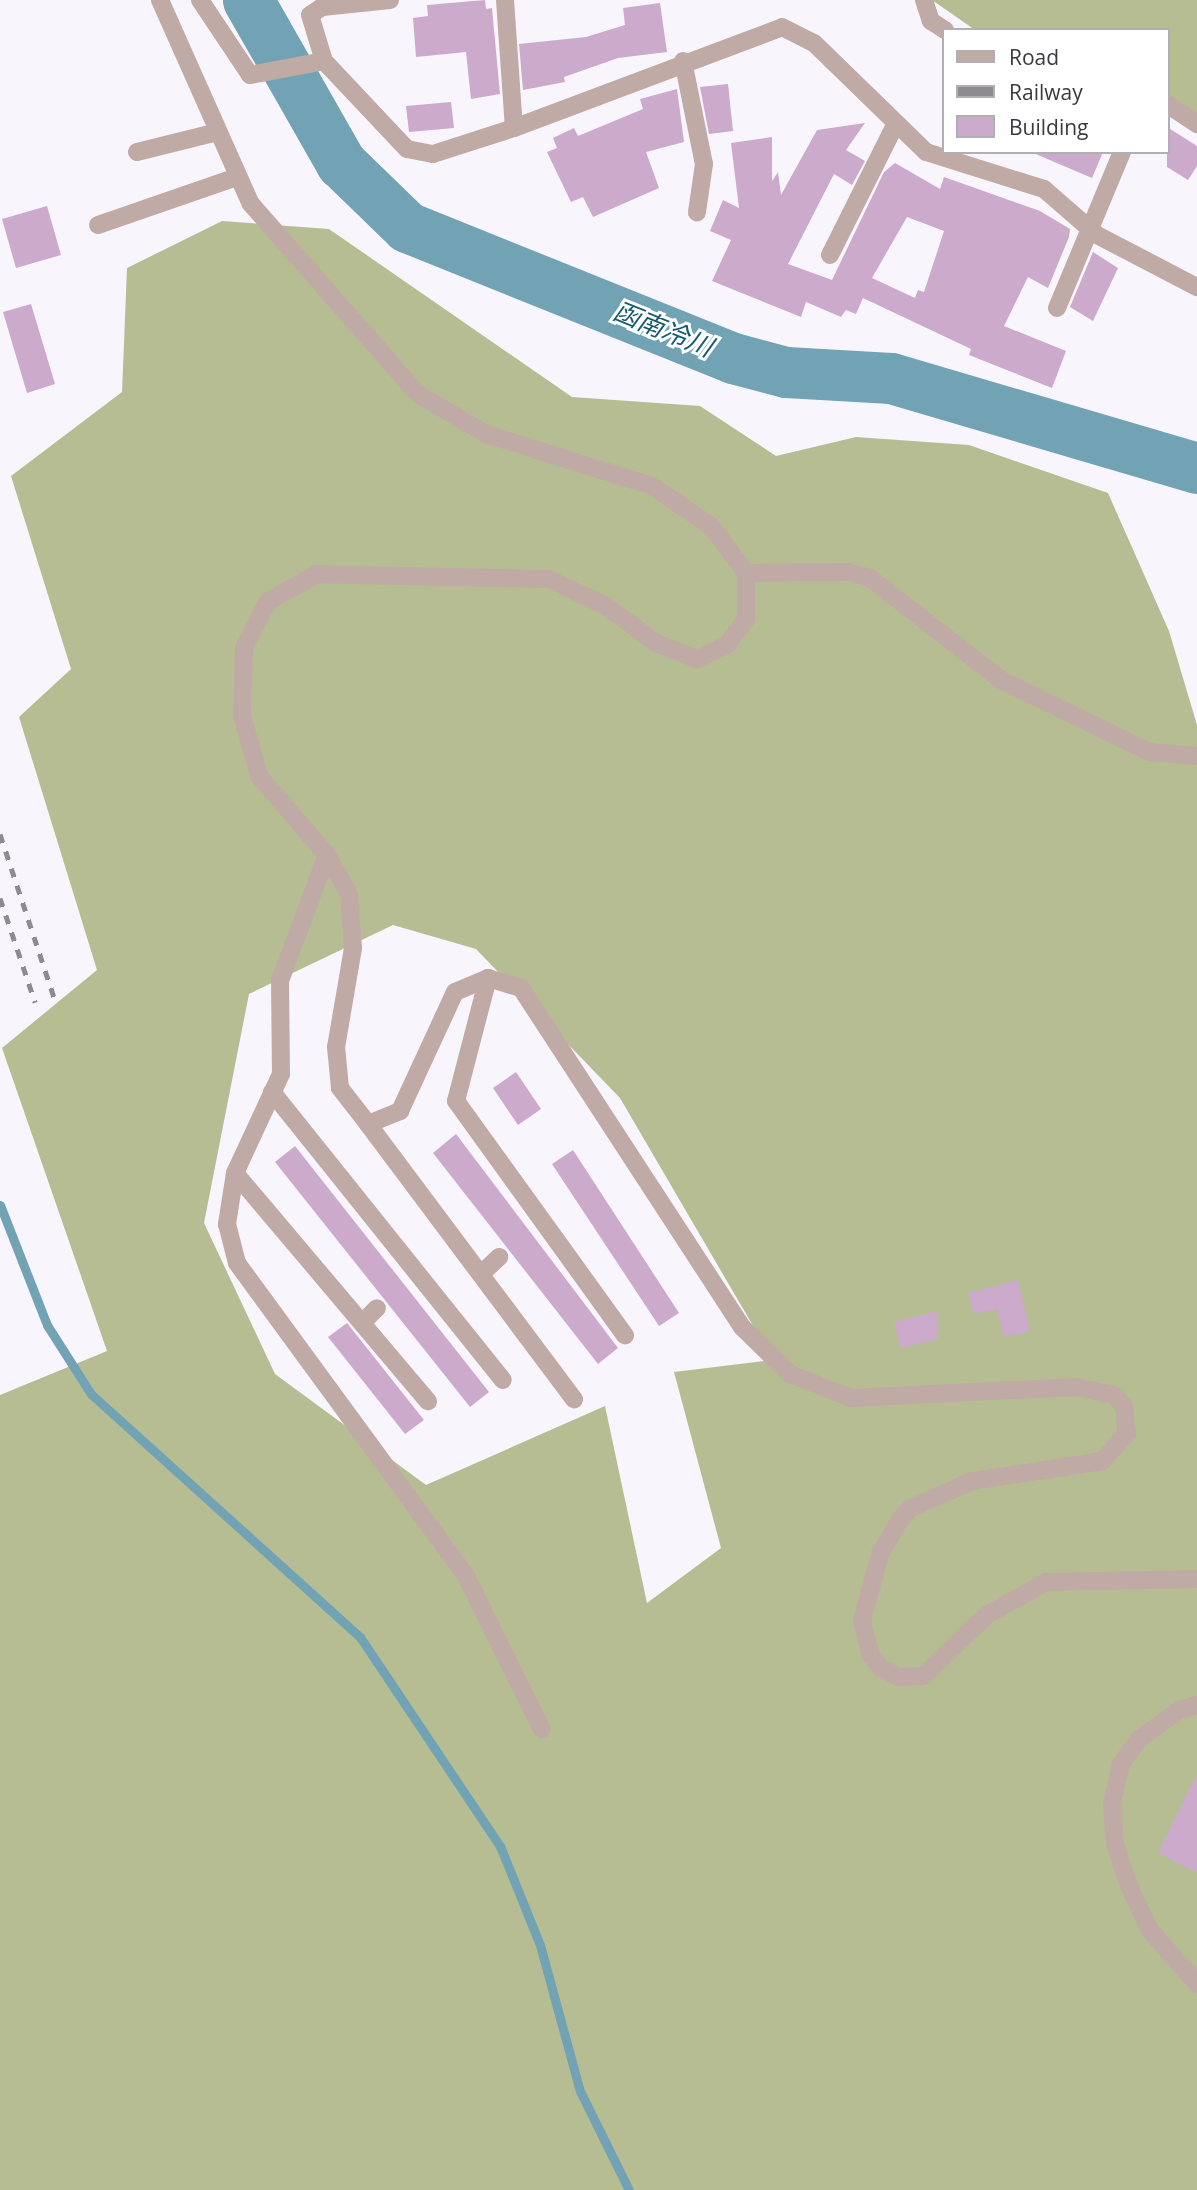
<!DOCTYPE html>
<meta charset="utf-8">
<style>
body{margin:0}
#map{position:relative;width:1197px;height:2190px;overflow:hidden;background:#f9f5fd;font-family:"Open Sans","Noto Sans JP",sans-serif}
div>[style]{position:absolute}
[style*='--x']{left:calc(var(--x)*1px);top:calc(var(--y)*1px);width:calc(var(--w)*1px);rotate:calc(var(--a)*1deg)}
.forest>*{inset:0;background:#b7bd92}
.stream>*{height:9px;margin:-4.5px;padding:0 4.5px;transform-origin:4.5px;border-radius:4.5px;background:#71a3b4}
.river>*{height:51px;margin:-25.5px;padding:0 25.5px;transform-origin:25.5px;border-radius:25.5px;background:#71a3b4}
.building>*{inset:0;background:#cbaacc}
.minor>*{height:18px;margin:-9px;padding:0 9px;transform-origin:9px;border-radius:9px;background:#c0aaa5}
.rail>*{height:5px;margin-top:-2.5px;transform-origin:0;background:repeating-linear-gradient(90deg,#8e8a92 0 9px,transparent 0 18px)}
span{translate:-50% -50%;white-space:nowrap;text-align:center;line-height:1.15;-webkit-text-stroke:6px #fff;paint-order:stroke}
.water-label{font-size:26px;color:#165a6c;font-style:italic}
.legend{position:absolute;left:942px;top:28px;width:228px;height:126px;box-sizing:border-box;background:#fff;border:2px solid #b1afb3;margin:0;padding:9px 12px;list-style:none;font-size:21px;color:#3c3840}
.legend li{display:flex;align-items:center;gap:14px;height:35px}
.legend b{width:35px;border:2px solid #b1afb3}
</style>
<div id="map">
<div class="forest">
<div style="clip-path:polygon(932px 0,1197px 0,1197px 125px,1167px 107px,1167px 30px,975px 30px)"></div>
<div style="clip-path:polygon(evenodd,222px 221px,329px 229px,572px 397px,700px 406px,776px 456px,856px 437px,969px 445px,1108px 493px,1169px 631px,1197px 725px,1197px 2190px,0 2190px,0 1395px,107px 1351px,2px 1048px,97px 970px,19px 717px,71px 669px,11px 476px,122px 392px,127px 268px,222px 221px,393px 925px,476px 949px,620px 1098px,773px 1360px,674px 1372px,721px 1548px,647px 1603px,605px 1406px,426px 1485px,275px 1374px,204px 1223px,249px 994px,393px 925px)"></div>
</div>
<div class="stream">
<div style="--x:0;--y:1205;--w:129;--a:68.6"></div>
<div style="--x:47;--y:1325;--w:82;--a:57.5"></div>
<div style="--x:91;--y:1394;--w:363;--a:42.1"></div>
<div style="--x:360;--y:1637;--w:252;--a:56.2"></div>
<div style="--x:500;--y:1846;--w:107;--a:68"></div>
<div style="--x:540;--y:1945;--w:151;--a:74.7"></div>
<div style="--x:580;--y:2091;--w:110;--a:63.7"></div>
</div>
<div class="river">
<div style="--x:248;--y:0;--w:188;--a:60.3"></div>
<div style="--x:341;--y:163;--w:92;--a:44.1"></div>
<div style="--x:407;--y:227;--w:351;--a:21.9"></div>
<div style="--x:733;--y:358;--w:55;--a:14.8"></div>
<div style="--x:786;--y:372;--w:105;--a:3.3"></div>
<div style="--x:891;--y:378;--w:319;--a:16.4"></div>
</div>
<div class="building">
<div style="clip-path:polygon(485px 0,486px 9px,492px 8px,500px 94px,471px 99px,466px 52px,416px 57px,413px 18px,428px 16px,427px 5px)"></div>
<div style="clip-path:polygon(660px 3px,667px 52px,618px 58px,564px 77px,565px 82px,523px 90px,519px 44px,586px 37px,625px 25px,623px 8px)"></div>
<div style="clip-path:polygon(728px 84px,733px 131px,709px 134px,700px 87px)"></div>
<div style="clip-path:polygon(677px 89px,684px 142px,646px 152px,659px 188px,593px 217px,583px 197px,571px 202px,547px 152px,557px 148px,553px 138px,574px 128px,578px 136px,643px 109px,640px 99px)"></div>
<div style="clip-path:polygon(451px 102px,454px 128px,409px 132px,406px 106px)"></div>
<div style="clip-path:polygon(evenodd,865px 123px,846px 150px,865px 161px,852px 185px,834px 174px,788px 264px,832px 280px,884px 172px,895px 163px,940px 189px,944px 177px,1040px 211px,1070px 229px,1069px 237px,1048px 288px,1028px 277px,1004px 326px,1066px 351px,1052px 388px,969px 355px,971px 349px,863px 298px,856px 314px,846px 310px,841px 317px,806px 302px,801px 317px,712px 281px,731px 240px,710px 231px,723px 200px,739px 208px,731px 143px,772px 137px,772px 181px,778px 172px,781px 195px,817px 130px,865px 123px,907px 217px,944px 231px,924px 292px,918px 290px,915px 298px,872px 278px,907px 217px)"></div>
<div style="clip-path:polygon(1167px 127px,1197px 146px,1197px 166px,1188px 180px,1167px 167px)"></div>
<div style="clip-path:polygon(1031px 152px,1103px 152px,1092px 178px)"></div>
<div style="clip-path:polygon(47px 206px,61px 255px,16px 268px,2px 219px)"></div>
<div style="clip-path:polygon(1093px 252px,1118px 268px,1093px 321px,1070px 307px)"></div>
<div style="clip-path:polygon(31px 304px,55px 384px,27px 393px,3px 312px)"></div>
<div style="clip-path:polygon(516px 1072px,541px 1109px,518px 1125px,493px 1088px)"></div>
<div style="clip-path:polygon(456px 1134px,618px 1348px,598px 1364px,433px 1153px)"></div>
<div style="clip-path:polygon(295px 1146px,489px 1392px,470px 1407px,275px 1162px)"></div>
<div style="clip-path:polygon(573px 1150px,679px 1313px,659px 1326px,552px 1164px)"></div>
<div style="clip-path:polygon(1018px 1280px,1030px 1331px,1004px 1337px,997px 1309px,974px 1314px,968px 1293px)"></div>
<div style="clip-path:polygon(938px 1311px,938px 1339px,901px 1348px,894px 1322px)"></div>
<div style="clip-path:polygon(347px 1323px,424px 1420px,405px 1434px,328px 1337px)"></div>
<div style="clip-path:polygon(1197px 1774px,1197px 1873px,1158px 1853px)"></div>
</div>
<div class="minor">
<div style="--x:160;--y:0;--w:223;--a:66"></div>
<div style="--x:251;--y:204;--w:253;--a:48.7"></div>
<div style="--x:418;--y:394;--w:79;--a:30.5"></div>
<div style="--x:486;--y:434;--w:174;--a:17.4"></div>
<div style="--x:652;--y:486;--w:73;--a:34.3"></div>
<div style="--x:712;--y:527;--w:57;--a:53.5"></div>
<div style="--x:746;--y:573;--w:46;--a:90"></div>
<div style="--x:746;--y:619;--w:32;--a:126"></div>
<div style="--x:727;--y:645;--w:33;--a:155"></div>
<div style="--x:697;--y:659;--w:44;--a:-158.7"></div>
<div style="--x:656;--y:643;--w:62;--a:-143.5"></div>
<div style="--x:606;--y:606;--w:63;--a:-154.7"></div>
<div style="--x:549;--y:579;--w:232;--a:-178.8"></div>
<div style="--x:317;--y:574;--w:56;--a:151.1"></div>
<div style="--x:268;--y:601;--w:53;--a:117.1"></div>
<div style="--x:244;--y:648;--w:67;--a:91.7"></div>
<div style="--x:242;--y:715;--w:63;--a:74.4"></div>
<div style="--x:259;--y:776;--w:104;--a:49.3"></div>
<div style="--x:327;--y:855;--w:45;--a:60.6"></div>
<div style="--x:349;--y:894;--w:54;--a:85.8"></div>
<div style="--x:353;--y:948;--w:100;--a:99.7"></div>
<div style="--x:336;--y:1047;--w:41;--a:84.4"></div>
<div style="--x:340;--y:1088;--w:46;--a:52.1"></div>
<div style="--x:368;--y:1124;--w:35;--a:-22"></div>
<div style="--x:400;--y:1111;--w:131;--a:-65.2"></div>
<div style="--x:455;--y:992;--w:36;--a:-23"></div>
<div style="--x:488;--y:978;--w:34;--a:17"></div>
<div style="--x:521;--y:988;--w:405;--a:56.9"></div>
<div style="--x:742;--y:1327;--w:67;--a:44.4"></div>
<div style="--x:790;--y:1374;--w:66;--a:21.5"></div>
<div style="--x:851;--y:1398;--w:227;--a:-2.8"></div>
<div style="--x:1078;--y:1387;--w:37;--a:13"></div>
<div style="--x:1114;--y:1395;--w:15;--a:48"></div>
<div style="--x:1124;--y:1406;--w:27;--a:84"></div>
<div style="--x:1127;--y:1433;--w:37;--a:131"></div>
<div style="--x:1103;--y:1461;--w:133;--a:171.3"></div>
<div style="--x:972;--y:1481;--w:67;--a:156.1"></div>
<div style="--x:911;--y:1508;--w:18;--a:133"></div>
<div style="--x:899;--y:1521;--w:38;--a:120"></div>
<div style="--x:880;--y:1554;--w:69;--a:105"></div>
<div style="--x:862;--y:1621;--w:34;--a:76"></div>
<div style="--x:870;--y:1654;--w:18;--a:52"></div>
<div style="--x:881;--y:1668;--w:20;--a:27"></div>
<div style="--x:899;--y:1677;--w:24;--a:-2"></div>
<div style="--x:923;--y:1676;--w:88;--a:-43.6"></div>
<div style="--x:987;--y:1615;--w:68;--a:-29.2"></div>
<div style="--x:1046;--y:1582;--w:151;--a:-1.1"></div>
<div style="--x:200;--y:0;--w:90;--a:56.3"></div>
<div style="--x:250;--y:75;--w:75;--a:-10.7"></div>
<div style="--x:390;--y:0;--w:68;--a:174.1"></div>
<div style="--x:322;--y:7;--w:14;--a:146"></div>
<div style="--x:310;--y:15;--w:48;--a:73.1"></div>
<div style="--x:324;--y:61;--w:121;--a:46.7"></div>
<div style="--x:407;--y:149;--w:26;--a:11"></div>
<div style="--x:433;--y:154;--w:85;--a:-17.8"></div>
<div style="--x:514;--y:128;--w:286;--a:-20.6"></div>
<div style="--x:782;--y:27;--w:36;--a:27"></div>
<div style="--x:814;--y:43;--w:156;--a:44.2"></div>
<div style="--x:926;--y:152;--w:124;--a:17.4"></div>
<div style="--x:1044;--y:189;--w:70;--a:41"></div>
<div style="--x:1097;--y:235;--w:113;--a:27.5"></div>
<div style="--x:505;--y:0;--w:128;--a:86"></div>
<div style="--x:924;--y:0;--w:22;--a:72"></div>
<div style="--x:931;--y:21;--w:17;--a:33"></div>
<div style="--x:683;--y:61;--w:105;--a:78.5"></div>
<div style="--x:704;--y:164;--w:49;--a:98.3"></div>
<div style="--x:1167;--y:104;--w:36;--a:34"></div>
<div style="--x:137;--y:152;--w:82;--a:-14"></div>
<div style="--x:98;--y:225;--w:147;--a:-19.1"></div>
<div style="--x:830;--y:255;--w:145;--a:-63.4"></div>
<div style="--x:1057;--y:308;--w:169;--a:-67.4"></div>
<div style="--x:746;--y:573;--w:102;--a:-0.6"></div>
<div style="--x:848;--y:572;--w:23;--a:15"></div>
<div style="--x:870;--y:578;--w:166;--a:37.9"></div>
<div style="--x:1001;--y:680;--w:165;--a:25.9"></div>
<div style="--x:1149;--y:752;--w:48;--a:4.8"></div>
<div style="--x:327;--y:855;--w:134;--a:110.5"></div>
<div style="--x:280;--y:981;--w:93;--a:89.4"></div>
<div style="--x:281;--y:1074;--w:109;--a:114.9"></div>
<div style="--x:235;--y:1173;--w:52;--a:98.9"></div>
<div style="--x:227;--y:1224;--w:40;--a:75.6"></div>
<div style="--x:237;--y:1263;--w:386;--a:53.8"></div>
<div style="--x:465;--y:1574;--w:173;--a:63.6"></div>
<div style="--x:488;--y:978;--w:127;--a:104.6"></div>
<div style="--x:456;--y:1101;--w:289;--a:54.2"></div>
<div style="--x:272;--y:1092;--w:369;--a:51.3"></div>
<div style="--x:368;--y:1124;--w:344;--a:53.2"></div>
<div style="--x:235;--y:1173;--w:299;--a:49.8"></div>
<div style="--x:481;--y:1274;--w:25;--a:-43"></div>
<div style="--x:362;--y:1323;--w:21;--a:-45"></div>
<div style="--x:1197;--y:1705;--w:19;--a:164"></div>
<div style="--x:1179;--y:1710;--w:51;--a:143.8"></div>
<div style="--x:1138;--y:1740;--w:29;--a:125"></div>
<div style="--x:1121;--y:1764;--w:39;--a:103"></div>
<div style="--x:1112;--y:1802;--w:42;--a:85.9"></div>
<div style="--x:1115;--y:1844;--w:44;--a:71.6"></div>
<div style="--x:1129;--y:1886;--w:49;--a:64.5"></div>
<div style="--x:1150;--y:1930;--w:72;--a:49"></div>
</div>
<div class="rail">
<div style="--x:0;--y:834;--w:172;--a:71.7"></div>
<div style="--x:0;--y:898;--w:110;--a:71.4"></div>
</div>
<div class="water-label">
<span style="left:663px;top:329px;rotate:22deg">函南冷川</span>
</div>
<ul class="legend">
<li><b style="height:9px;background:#c0aaa5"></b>Road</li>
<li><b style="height:9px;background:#8e8a92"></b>Railway</li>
<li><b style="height:19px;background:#cbaacc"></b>Building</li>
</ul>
</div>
